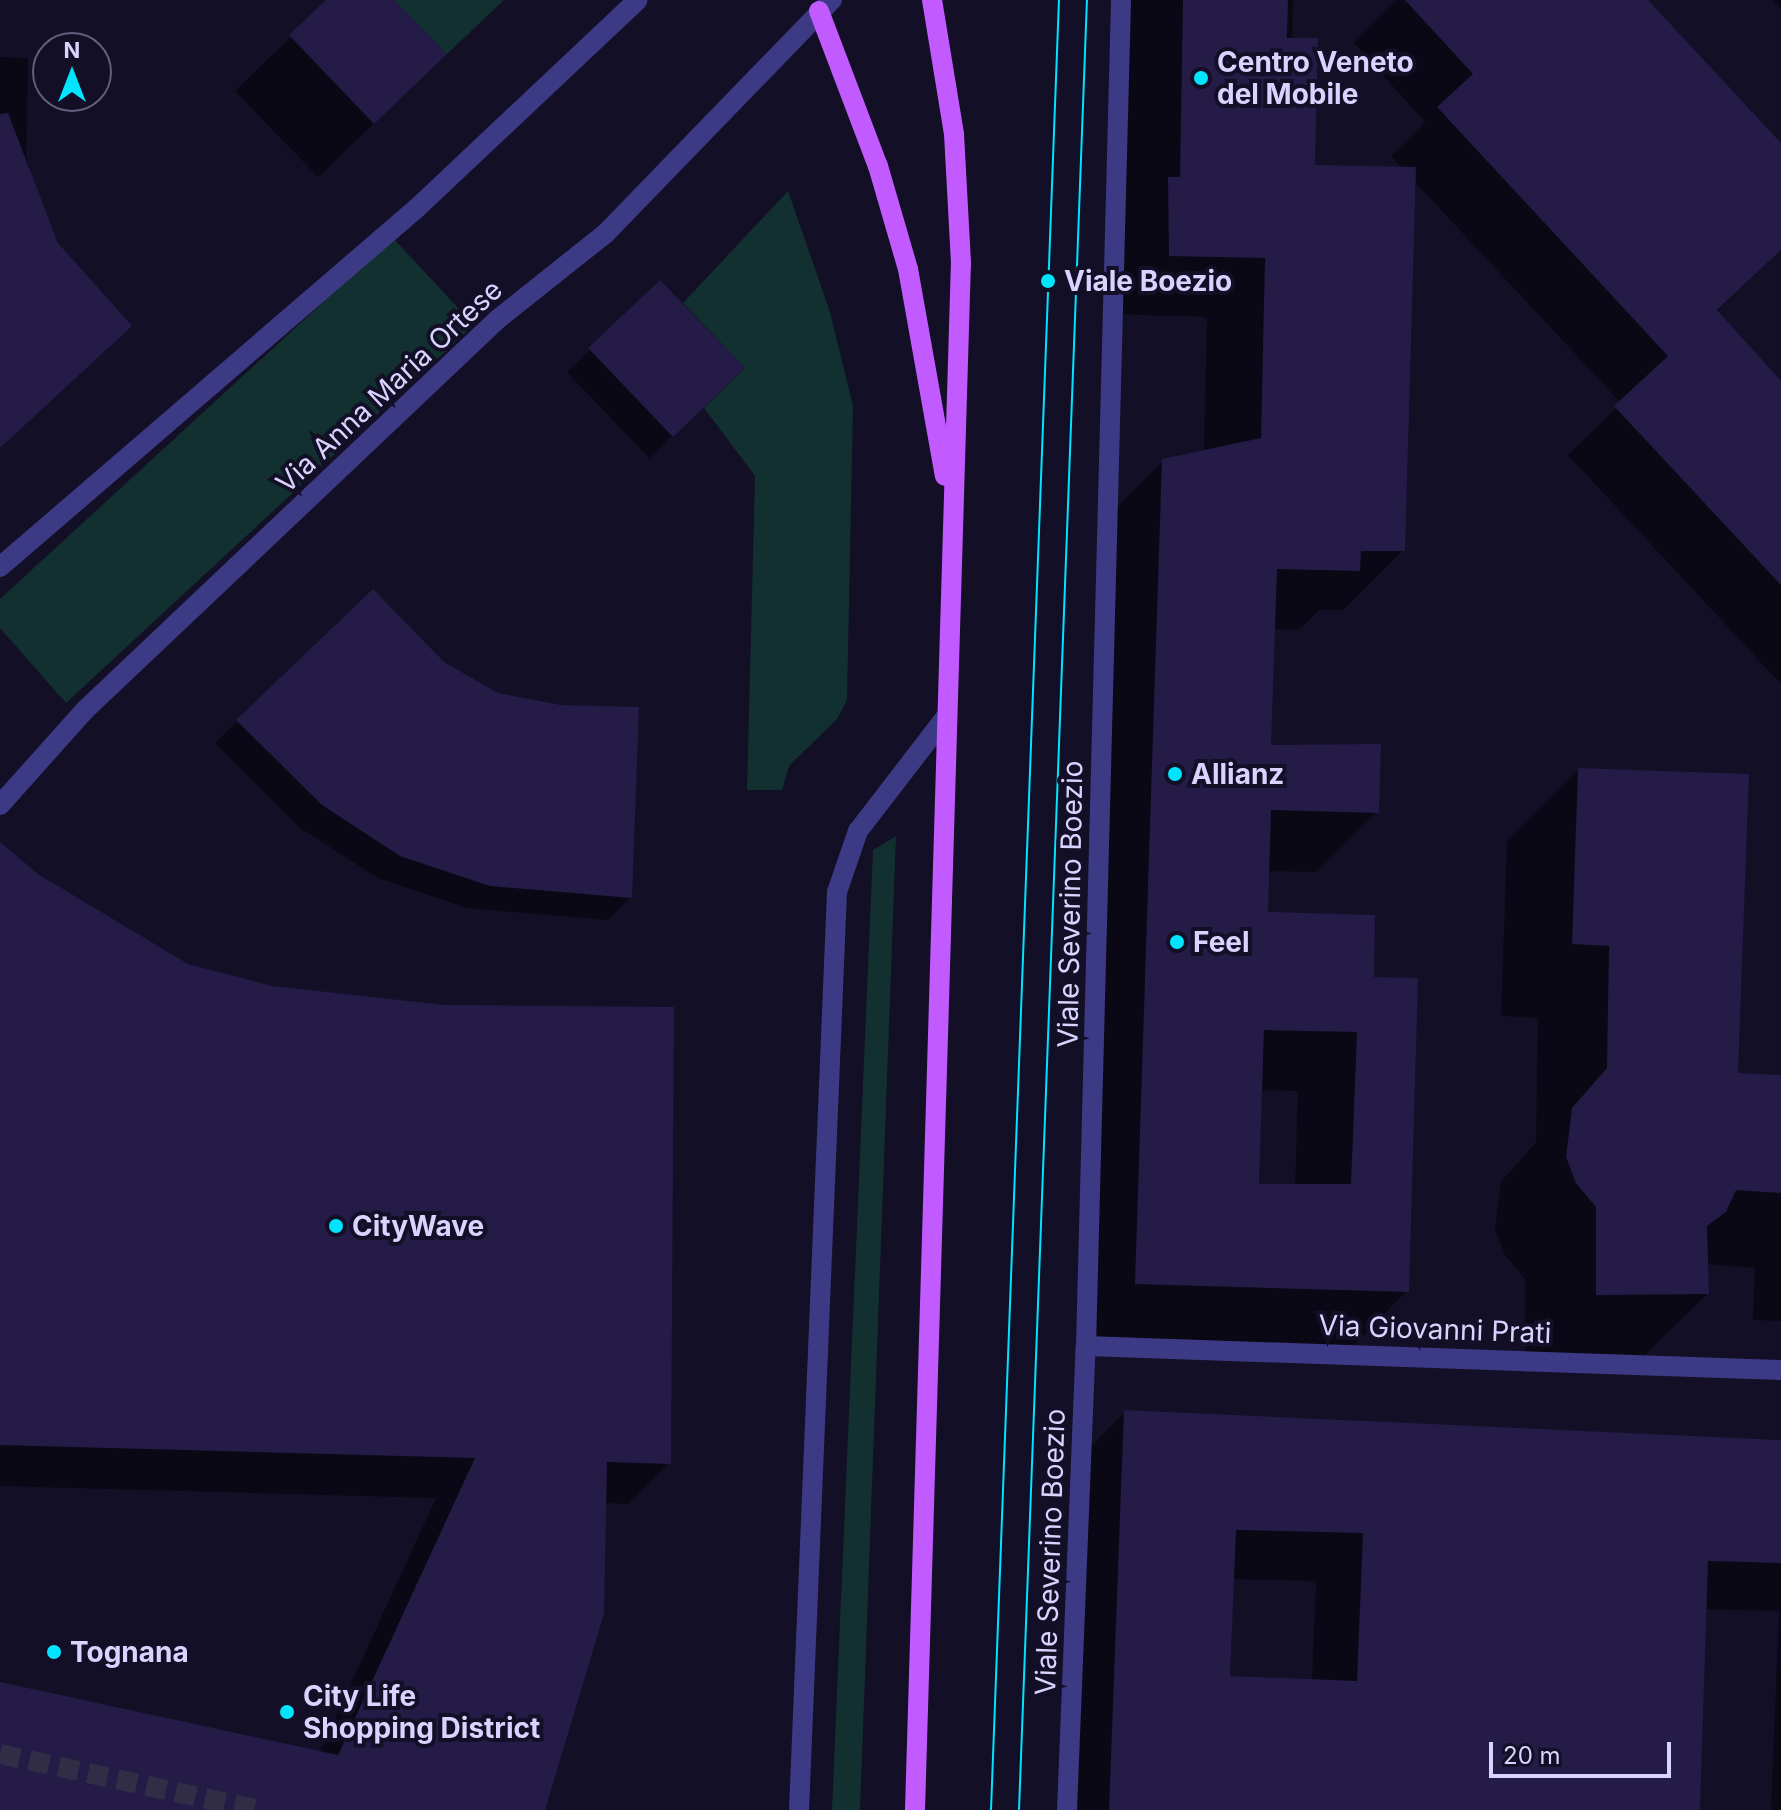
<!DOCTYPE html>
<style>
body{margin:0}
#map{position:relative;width:1781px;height:1810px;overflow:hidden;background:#130f26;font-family:Inter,sans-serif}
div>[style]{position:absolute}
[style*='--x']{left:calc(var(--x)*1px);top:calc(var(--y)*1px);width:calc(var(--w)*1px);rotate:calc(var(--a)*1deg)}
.green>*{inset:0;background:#12302f}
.shadow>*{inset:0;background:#0007}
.building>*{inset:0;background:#241b47}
.minor-tunnel>*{height:20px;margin-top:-10px;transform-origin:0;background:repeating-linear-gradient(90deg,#312d47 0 20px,transparent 0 30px)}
.minor>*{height:20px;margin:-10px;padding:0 10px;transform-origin:10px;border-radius:10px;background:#3d3a85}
.major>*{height:20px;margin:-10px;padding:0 10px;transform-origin:10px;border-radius:10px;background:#c25bff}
.tram>*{height:2px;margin:-1px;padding:0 1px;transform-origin:1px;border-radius:1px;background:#00e5ff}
.dots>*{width:22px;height:22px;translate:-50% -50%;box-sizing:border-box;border:4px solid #130f26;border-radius:50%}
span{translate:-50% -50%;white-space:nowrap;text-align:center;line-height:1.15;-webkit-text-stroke:8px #130f26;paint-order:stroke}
.poi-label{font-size:28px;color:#d9d4ff;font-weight:700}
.left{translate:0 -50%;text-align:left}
.street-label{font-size:28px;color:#d9d4ff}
.north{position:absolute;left:32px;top:32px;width:80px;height:80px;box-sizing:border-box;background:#130f26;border:2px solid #625e7d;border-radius:50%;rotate:0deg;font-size:22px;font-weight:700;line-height:32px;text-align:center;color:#d9d4ff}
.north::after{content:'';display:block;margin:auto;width:28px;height:36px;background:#00e5ff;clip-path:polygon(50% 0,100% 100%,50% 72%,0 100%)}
.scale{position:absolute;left:1489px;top:1742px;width:182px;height:36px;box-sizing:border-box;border:4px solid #d9d4ff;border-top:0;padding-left:10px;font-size:24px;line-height:28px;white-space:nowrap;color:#d9d4ff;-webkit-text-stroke:6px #130f26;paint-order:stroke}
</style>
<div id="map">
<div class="green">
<div style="clip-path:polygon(394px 0,504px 0,447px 54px)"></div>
<div style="clip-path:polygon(788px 191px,830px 312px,853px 406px,847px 700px,837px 719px,789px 766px,782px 790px,747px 790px,755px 476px,704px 408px,745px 368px,683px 303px)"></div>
<div style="clip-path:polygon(393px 238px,474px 325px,66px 703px,0 628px,0 599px)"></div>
<div style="clip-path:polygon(896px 836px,860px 1810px,832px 1810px,873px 850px)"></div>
</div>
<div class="shadow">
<div style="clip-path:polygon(329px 0,391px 0,389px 109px,318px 177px,235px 91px)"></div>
<div style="clip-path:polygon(evenodd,1114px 0,1293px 0,1291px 93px,1313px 166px,1403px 169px,1391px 156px,1425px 122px,1354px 43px,1397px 0,1645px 0,1781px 146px,1781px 250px,1716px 312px,1781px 384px,1781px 684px,1568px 455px,1621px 403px,1414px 181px,1403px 550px,1343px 610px,1319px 610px,1299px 630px,1273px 629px,1269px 747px,1377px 812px,1317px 872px,1267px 871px,1266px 914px,1372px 979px,1407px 1291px,1348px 1351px,1077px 1343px,1103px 521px,1163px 461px,1204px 452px,1207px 317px,1110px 314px,1114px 0,1260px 1090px,1298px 1091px,1295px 1186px,1257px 1186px,1260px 1090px)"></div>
<div style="clip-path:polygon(1773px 0,1781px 0,1781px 9px)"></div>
<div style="clip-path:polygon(0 57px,28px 58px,26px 156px,42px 217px,78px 272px,0 447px)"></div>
<div style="clip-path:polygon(660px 283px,720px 390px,649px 458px,567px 372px)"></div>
<div style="clip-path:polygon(443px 664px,498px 695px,561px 707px,630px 897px,608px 920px,467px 908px,378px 878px,299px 827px,215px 743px,237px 721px)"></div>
<div style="clip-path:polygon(1579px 770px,1736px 1075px,1781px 1077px,1781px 1321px,1753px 1320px,1755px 1268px,1706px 1264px,1707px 1294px,1635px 1365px,1525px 1366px,1525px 1279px,1505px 1255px,1495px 1230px,1501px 1182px,1536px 1142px,1538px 1018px,1501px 1016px,1507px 842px)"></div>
<div style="clip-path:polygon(0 844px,669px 1463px,629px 1504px,604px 1503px,541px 1810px,0 1810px,0 1684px,319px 1753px,436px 1498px,0 1486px)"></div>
<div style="clip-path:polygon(evenodd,1125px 1412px,1781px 1440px,1781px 1810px,1771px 1810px,1779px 1611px,1704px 1609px,1698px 1810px,1064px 1810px,1077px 1460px,1125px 1412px,1232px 1579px,1316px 1581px,1312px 1681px,1228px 1678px,1232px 1579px)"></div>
</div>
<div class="building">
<div style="clip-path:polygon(326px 0,394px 0,447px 54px,374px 124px,289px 35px)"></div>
<div style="clip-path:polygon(evenodd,1183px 0,1288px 0,1287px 38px,1318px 38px,1315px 165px,1416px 167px,1405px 551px,1361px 551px,1360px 571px,1277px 569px,1271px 745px,1381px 744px,1379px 813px,1271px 810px,1268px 912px,1375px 915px,1374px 977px,1418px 978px,1409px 1292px,1135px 1284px,1162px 459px,1261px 438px,1265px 258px,1169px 256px,1168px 177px,1180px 177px,1183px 0,1264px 1030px,1357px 1032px,1351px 1184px,1259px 1184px,1264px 1030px)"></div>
<div style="clip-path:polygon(1405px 0,1648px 0,1781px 143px,1781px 250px,1717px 310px,1781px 381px,1781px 585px,1614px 406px,1668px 356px,1437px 107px,1473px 74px)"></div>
<div style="clip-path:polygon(8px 113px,58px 243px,132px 326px,0 448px,0 114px)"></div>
<div style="clip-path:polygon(660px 280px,745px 368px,673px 437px,588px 348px)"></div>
<div style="clip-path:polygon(373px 589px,444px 662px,498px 693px,561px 705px,639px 707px,632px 898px,490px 886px,400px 856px,322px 805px,236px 720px)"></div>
<div style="clip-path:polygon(1578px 768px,1749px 774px,1738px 1073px,1781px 1075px,1781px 1193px,1736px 1190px,1726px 1212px,1707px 1226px,1709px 1294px,1596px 1295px,1596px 1207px,1576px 1183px,1566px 1157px,1572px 1108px,1607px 1068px,1609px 946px,1572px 944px)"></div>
<div style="clip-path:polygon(0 842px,38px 874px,188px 964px,272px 986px,445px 1005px,674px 1007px,671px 1464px,607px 1462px,604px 1614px,545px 1810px,0 1810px,0 1682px,338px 1755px,475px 1458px,0 1445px)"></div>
<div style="clip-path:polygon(evenodd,1124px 1410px,1781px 1440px,1781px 1563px,1708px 1561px,1700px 1810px,1109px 1810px,1124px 1410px,1236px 1530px,1363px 1533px,1357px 1681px,1230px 1676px,1236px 1530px)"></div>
</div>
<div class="minor-tunnel">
<div style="--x:0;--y:1754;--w:265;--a:12.2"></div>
</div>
<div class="minor">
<div style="--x:0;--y:567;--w:550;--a:-40.73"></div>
<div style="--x:417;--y:208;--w:303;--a:-43.3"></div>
<div style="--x:0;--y:805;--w:127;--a:-48.2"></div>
<div style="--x:85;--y:710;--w:569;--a:-43.43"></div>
<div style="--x:498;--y:319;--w:138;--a:-38.5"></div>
<div style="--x:606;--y:233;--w:325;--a:-45.9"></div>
<div style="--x:1086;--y:1346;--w:695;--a:1.98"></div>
<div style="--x:799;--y:1810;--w:919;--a:-87.63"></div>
<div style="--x:837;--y:892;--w:65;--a:-71"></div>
<div style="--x:858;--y:831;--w:143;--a:-52.4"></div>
<div style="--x:1067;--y:1810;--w:464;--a:-87.7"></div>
<div style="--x:1086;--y:1346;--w:1346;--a:-88.51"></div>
</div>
<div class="major">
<div style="--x:819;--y:11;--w:166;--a:69.2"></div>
<div style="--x:878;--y:166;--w:107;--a:73.8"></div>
<div style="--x:908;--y:269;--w:210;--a:79.9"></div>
<div style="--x:915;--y:1810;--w:1548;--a:-88.3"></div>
<div style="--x:961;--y:263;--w:129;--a:-93.1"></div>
<div style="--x:954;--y:134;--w:136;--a:-99.3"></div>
</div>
<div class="tram">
<div style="--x:991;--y:1810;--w:1811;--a:-87.85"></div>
<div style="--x:1019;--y:1810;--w:1811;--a:-87.85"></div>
</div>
<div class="dots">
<div style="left:1201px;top:78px;background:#00e5ff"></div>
<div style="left:1048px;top:281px;background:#00e5ff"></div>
<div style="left:1175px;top:774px;background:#00e5ff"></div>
<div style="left:1177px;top:942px;background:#00e5ff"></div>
<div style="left:336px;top:1226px;background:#00e5ff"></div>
<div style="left:54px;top:1652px;background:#00e5ff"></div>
<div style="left:287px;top:1712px;background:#00e5ff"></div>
</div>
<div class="poi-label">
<span class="left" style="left:1217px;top:78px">Centro Veneto<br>del Mobile</span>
<span class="left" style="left:1064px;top:281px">Viale Boezio</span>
<span class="left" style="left:1191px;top:774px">Allianz</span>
<span class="left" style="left:1193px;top:942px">Feel</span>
<span class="left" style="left:352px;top:1226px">CityWave</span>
<span class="left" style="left:70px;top:1652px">Tognana</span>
<span class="left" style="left:303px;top:1712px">City Life<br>Shopping District</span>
</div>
<div class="street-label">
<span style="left:389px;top:386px;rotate:-43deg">Via Anna Maria Ortese</span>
<span style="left:1070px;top:904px;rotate:-89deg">Viale Severino Boezio</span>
<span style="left:1435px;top:1329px;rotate:2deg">Via Giovanni Prati</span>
<span style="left:1050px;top:1552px;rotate:-88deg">Viale Severino Boezio</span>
</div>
<div class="north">N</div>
<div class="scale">20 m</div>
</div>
